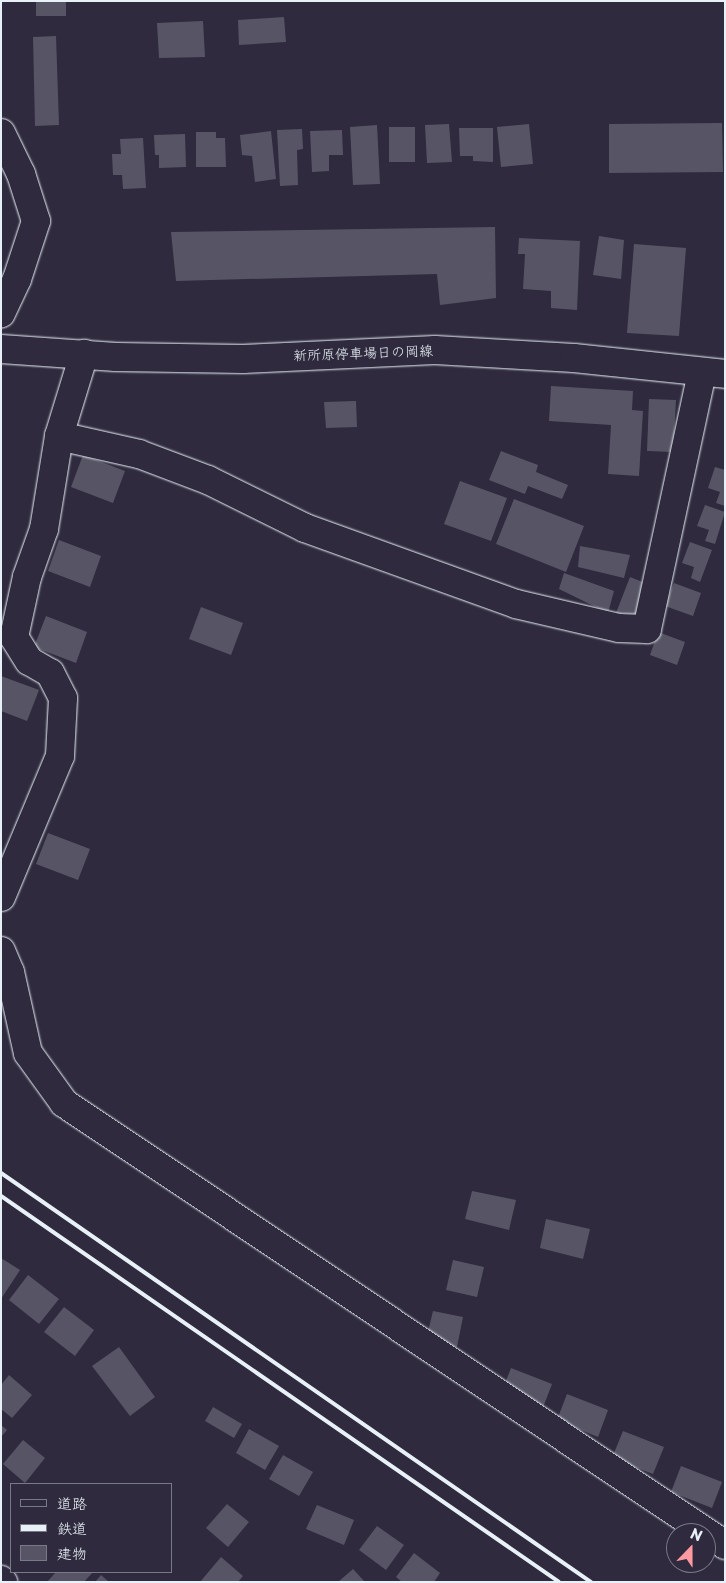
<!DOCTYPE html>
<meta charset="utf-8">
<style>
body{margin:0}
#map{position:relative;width:726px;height:1583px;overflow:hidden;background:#2f2a3d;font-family:"Playpen Sans","Klee One",sans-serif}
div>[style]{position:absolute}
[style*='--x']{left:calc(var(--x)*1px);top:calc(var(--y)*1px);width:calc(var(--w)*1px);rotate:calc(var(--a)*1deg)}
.building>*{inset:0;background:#575565}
.roads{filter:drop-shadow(0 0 1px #e8f1f8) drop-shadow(0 0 1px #e8f1f8)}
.minor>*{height:28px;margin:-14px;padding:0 14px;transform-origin:14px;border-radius:14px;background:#2f2a3d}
.major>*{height:28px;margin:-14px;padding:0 14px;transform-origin:14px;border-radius:14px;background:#2f2a3d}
.rail>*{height:4px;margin:-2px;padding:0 2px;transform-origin:2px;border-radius:2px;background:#e8f1f8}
span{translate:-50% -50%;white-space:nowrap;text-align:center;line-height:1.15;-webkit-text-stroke:5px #2f2a3d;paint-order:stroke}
.street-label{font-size:14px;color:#e8f1f8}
.frame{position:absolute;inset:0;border:2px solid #e8f1f8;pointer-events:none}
.legend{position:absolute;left:10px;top:1483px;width:162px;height:90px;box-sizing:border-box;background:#2f2a3d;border:1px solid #797a88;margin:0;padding:6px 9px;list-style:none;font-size:15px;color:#e8f1f8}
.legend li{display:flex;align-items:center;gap:10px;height:25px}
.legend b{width:25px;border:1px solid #797a88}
.north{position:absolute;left:666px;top:1523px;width:50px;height:50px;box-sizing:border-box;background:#2f2a3d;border:1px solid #797a88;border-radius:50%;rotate:22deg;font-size:14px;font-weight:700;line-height:20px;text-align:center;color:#e8f1f8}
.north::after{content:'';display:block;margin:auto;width:18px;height:22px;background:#ff9aa2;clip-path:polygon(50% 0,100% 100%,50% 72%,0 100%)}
</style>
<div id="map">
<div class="building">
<div style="clip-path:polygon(36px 1px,66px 1px,66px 16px,36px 16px)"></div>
<div style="clip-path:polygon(284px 17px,286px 42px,239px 45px,238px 20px)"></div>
<div style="clip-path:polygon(203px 21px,205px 57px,159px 58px,157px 23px)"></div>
<div style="clip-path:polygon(56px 36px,59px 125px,35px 126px,33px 37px)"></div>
<div style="clip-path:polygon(722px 123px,723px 172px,609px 173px,609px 124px)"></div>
<div style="clip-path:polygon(449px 124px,452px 162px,427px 163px,425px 125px)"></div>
<div style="clip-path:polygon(529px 124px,533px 164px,501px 167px,497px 127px)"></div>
<div style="clip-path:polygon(377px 125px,380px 184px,353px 185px,350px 127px)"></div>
<div style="clip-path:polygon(389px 127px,415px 127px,415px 162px,389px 162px)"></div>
<div style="clip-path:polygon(459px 128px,493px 128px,493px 162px,473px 161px,473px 156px,460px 156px)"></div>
<div style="clip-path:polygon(302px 129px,303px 149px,297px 150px,298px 185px,280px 186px,277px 130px)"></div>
<div style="clip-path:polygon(342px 130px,343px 155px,329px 155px,329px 171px,312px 172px,310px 131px)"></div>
<div style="clip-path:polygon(271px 131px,276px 179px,255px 182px,252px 156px,242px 155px,240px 135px)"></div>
<div style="clip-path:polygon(196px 132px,216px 132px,216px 138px,225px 138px,226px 167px,196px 167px)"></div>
<div style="clip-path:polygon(185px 134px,186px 167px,159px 168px,159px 155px,155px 155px,154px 135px)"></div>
<div style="clip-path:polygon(143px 138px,146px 188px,123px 189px,122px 175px,113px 175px,112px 154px,121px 154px,120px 139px)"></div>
<div style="clip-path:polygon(495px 227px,496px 298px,440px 305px,437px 274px,176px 281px,171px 232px)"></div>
<div style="clip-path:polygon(599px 236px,624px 240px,621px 279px,593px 275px)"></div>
<div style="clip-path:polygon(519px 238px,580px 241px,577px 310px,551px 308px,551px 291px,523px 289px,525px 254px,518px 254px)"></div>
<div style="clip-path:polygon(634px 244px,686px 248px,679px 336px,627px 333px)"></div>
<div style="clip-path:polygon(551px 386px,633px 391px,632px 410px,643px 411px,639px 476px,608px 474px,611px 425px,549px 421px)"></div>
<div style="clip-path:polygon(649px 399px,676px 400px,673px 452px,647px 451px)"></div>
<div style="clip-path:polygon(356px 401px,357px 427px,326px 428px,324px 402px)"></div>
<div style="clip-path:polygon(501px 451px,538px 465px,536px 472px,568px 485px,562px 499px,528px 486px,525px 494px,489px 480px)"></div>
<div style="clip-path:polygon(83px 455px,125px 471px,113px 503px,71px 487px)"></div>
<div style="clip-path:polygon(715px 467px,725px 470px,725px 506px,716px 503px,720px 492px,708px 488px)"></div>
<div style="clip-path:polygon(460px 481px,507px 498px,491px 541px,444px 524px)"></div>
<div style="clip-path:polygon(514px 499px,584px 526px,566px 572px,496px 544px)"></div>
<div style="clip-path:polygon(705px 505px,725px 512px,715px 544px,705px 541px,709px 530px,697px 526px)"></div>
<div style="clip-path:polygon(59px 540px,101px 556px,90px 587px,48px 571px)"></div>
<div style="clip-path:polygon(690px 542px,712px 550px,700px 582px,691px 578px,694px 567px,682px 563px)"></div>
<div style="clip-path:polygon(580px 546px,630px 555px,624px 578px,578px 567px)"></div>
<div style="clip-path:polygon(564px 573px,614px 591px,608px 613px,559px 589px)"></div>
<div style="clip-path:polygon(630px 577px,645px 583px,639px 614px,616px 613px)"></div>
<div style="clip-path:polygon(674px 583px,701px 593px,693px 616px,665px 606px)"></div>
<div style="clip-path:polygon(201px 607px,243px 623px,231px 655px,189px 639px)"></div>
<div style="clip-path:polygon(46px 616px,87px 632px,76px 663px,34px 647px)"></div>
<div style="clip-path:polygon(658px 632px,685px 642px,677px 665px,650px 655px)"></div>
<div style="clip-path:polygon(1px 676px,39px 690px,27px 721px,1px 711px)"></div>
<div style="clip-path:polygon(48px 833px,90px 849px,78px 880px,36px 864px)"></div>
<div style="clip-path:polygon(472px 1191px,516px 1200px,509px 1230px,465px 1219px)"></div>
<div style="clip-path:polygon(546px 1219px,590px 1229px,583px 1259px,540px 1248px)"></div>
<div style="clip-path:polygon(1px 1258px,20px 1270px,1px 1299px)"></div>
<div style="clip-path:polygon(453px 1260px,484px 1267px,477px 1297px,446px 1290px)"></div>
<div style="clip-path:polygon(28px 1275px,59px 1299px,39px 1324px,9px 1300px)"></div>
<div style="clip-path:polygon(64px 1307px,94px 1330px,75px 1356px,44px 1332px)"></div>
<div style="clip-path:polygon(433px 1311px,463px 1317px,457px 1347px,426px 1340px)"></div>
<div style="clip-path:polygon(119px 1347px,155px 1397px,130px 1416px,92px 1366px)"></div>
<div style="clip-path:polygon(511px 1368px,552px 1384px,542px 1410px,501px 1394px)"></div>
<div style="clip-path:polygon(9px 1375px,32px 1395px,12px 1418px,1px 1409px,1px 1385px)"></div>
<div style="clip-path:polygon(567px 1394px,608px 1410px,598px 1437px,557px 1420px)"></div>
<div style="clip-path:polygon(213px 1407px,242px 1424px,234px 1438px,205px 1421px)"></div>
<div style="clip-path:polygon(1px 1425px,7px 1430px,1px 1437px)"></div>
<div style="clip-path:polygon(249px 1429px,279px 1446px,265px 1470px,236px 1453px)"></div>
<div style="clip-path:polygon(623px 1431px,664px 1447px,653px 1474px,612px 1458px)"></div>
<div style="clip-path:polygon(23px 1440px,45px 1458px,25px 1483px,3px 1464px)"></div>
<div style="clip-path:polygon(283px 1455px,313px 1472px,299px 1496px,269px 1479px)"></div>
<div style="clip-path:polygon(681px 1466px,722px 1482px,712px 1508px,671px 1492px)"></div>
<div style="clip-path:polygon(227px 1504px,249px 1522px,228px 1547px,206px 1528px)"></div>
<div style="clip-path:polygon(317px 1505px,354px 1520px,344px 1545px,306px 1529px)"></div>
<div style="clip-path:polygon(377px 1526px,404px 1545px,386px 1570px,359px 1550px)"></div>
<div style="clip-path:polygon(414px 1553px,440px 1573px,434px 1582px,402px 1582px,396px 1577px)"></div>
<div style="clip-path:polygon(221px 1557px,243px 1576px,238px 1582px,200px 1582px)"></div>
<div style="clip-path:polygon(353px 1569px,365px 1582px,338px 1582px)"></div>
<div style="clip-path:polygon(56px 1572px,93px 1572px,84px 1582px,47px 1582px)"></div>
<div style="clip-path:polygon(101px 1575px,109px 1582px,95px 1582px)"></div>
</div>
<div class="roads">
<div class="minor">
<div style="--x:1;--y:133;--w:46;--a:64"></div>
<div style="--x:21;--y:174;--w:49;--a:72.3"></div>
<div style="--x:36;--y:221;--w:61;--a:108.1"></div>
<div style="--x:17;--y:279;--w:38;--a:115"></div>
<div style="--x:59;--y:436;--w:82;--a:12.7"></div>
<div style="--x:139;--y:454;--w:74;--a:20.6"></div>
<div style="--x:208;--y:480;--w:108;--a:26.3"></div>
<div style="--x:305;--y:528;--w:224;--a:19.8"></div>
<div style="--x:516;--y:604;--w:106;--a:13.1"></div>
<div style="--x:619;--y:628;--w:28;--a:2"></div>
<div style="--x:647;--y:629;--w:262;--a:-77.9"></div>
<div style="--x:1;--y:897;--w:153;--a:-67.3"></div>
<div style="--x:60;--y:756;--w:58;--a:-87"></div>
<div style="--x:63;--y:698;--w:28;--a:-117"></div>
<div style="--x:50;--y:673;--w:24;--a:-150"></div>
<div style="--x:29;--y:661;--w:28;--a:-122"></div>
<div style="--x:14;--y:637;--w:61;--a:-77.8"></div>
<div style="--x:27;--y:577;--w:51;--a:-70.5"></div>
<div style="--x:44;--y:529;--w:94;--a:-80.8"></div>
<div style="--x:59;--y:436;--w:86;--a:-73"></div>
<div style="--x:1;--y:951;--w:23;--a:67"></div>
<div style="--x:10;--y:972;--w:83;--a:77.5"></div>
<div style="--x:28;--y:1053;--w:62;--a:54.2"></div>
<div style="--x:64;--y:1103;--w:795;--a:33.77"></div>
<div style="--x:1;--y:1580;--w:3;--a:45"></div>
</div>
<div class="major">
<div style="--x:1;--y:349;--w:115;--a:4"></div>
<div style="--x:116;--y:357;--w:127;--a:0.9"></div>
<div style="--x:243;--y:359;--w:192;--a:-2.7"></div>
<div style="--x:435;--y:350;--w:139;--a:3.3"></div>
<div style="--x:574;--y:358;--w:152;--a:6"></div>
</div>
</div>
<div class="rail">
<div style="--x:1;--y:1173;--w:718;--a:34.73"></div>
<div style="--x:1;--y:1196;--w:678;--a:34.67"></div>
</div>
<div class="street-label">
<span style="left:363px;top:353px;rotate:-2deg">新所原停車場日の岡線</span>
</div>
<div class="frame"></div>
<ul class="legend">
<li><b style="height:6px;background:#2f2a3d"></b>道路</li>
<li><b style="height:6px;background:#e8f1f8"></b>鉄道</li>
<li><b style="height:14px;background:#575565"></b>建物</li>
</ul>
<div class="north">N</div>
</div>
